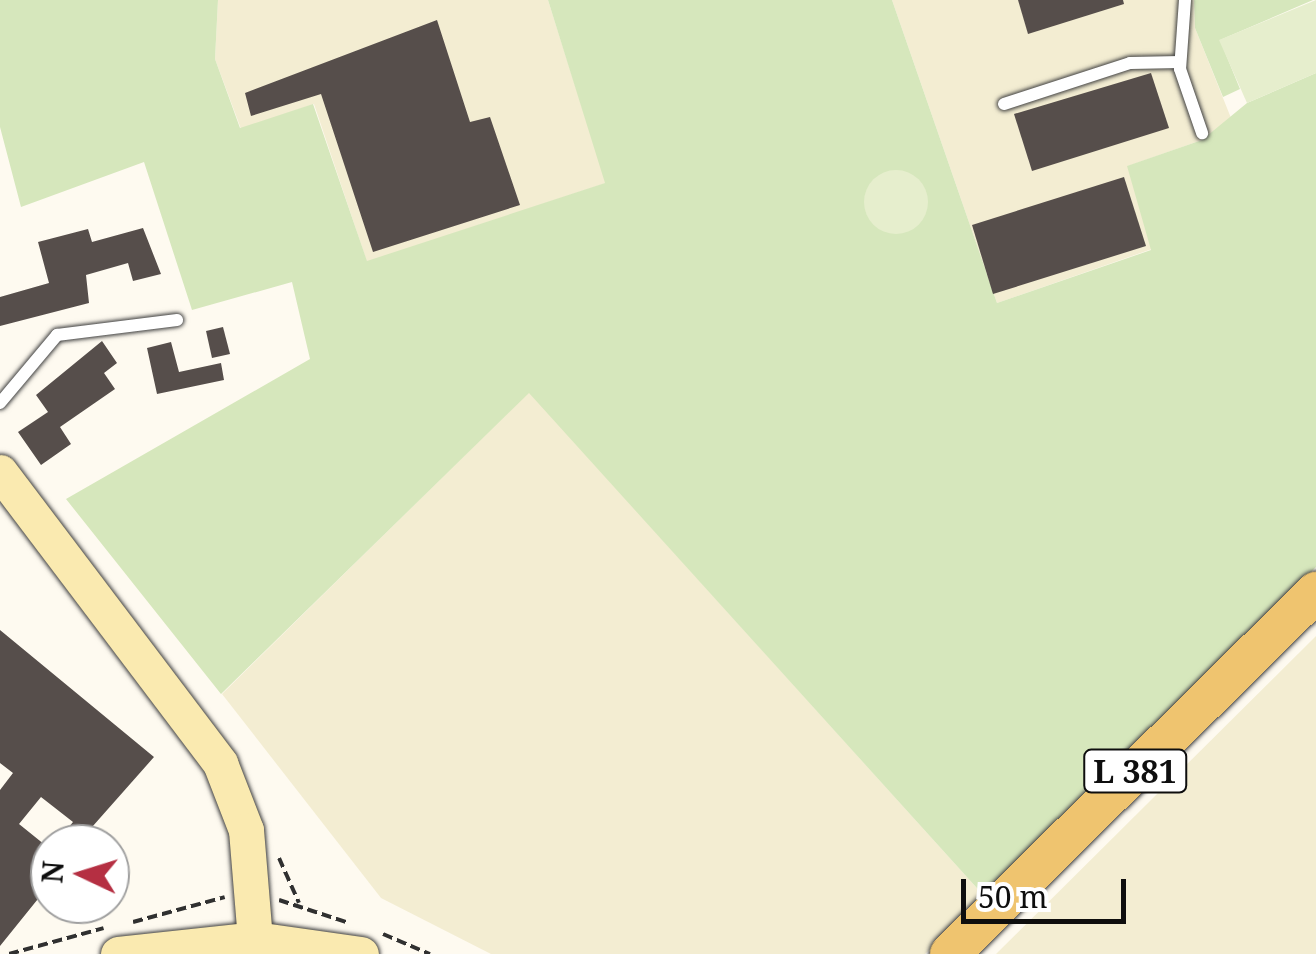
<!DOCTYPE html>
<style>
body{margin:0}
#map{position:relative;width:1316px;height:954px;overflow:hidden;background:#fefaf0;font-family:"Noto Serif",serif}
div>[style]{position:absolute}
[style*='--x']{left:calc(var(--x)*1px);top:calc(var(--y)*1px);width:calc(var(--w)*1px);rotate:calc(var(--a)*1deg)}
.farmland>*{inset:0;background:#f3edd2}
.green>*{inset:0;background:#d6e7bc}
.pitch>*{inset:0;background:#e6eecd}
.round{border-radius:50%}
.building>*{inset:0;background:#564e4b}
.path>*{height:4px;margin-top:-2px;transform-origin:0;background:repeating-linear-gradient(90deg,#303030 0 10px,transparent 0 15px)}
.roads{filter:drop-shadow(0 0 2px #414141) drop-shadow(0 0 2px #414141)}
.lane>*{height:12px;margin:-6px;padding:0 6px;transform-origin:6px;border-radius:6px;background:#fff}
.secondary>*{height:35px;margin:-17.5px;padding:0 17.5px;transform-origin:17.5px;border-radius:17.5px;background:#faeab0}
.primary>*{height:40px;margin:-20px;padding:0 20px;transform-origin:20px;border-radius:20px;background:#efc46f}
span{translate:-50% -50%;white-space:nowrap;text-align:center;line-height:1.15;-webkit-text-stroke:10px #fff;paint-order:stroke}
.shield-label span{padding:2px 8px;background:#fff;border:2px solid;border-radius:8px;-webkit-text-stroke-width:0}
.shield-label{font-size:32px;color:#0e0e0e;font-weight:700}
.north{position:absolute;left:30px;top:824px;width:100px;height:100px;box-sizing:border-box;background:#fff;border:2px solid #9f9f9f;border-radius:50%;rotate:274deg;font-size:28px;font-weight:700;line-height:40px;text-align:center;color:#0e0e0e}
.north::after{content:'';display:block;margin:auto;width:35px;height:45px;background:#b52f42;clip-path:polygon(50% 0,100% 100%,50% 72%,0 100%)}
.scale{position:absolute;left:961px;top:879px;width:165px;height:45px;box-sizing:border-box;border:5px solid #0e0e0e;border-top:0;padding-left:12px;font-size:30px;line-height:35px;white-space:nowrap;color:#0e0e0e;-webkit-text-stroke:8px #fff;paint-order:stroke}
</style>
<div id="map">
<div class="farmland">
<div style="clip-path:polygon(218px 0,548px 0,606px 183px,367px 262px,314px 104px,241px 129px,215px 59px)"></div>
<div style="clip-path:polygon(892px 0,1194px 0,1195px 28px,1231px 118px,1202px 140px,1128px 166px,1152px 249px,997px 303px)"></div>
<div style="clip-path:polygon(529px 392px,985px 897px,925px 954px,491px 954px,381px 898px,222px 694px)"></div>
<div style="clip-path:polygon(1316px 636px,1316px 954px,996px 954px)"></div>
</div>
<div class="green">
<div style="clip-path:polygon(0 0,218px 0,215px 59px,240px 128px,313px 104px,367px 261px,605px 183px,548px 0,892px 0,997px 303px,1151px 250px,1127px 166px,1202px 140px,1247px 103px,1316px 73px,1316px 567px,985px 897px,529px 393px,221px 694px,66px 499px,310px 359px,292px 282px,192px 310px,144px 162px,21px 207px,0 127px)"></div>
<div style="clip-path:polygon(1194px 0,1313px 0,1220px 40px,1240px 89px,1223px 97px,1195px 28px)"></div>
</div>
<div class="pitch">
<div style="clip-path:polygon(1316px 0,1316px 73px,1247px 103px,1219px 40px)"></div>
<div class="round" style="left:864px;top:170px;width:64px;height:64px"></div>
</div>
<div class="building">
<div style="clip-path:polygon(1018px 0,1123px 0,1124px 4px,1028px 34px)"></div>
<div style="clip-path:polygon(437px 20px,470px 122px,490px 117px,520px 205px,373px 252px,321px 94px,251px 116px,245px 93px)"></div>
<div style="clip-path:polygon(1151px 73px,1169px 128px,1032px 171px,1014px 114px)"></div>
<div style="clip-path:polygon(1124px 177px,1146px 246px,993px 294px,972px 225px)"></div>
<div style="clip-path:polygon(143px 228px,161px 274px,133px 281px,128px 263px,86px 275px,89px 303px,0 326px,0 297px,49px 283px,38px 242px,88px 229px,92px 242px)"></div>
<div style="clip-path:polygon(223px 327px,230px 354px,212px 358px,206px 331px)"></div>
<div style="clip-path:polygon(102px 341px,117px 363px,104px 373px,115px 389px,60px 427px,71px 444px,41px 465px,18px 432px,48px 412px,36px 395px)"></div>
<div style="clip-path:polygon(171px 342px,179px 372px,221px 363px,224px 380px,157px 394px,147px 348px)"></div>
<div style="clip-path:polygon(0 630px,154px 757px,77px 844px,55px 844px,73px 822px,41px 797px,19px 824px,50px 849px,50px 884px,0 946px,0 790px,13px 773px,0 763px)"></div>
</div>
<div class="path">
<div style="--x:279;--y:858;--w:49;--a:66"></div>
<div style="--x:279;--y:900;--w:71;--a:18.2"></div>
<div style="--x:133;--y:922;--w:95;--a:-15.2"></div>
<div style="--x:383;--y:934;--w:51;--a:23.1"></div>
<div style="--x:9;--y:954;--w:98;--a:-15.3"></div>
</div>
<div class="roads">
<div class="lane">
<div style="--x:1185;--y:0;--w:69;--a:94.1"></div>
<div style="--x:1180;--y:69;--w:68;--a:71"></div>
<div style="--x:1004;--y:104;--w:133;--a:-18"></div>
<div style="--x:1130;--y:63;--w:50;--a:-1.1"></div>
<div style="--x:0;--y:403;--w:89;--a:-50"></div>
<div style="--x:57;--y:335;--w:121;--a:-7.1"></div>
</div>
<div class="secondary">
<div style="--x:0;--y:472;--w:365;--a:52.9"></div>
<div style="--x:220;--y:763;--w:72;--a:68.8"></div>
<div style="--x:246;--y:830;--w:109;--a:85.3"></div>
<div style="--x:118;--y:954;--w:138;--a:-6.2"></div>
<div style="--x:255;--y:939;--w:107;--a:8.1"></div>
</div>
<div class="primary">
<div style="--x:950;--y:954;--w:515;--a:-44.69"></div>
</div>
</div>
<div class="shield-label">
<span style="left:1135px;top:771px">L 381</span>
</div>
<div class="north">N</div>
<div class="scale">50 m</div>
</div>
